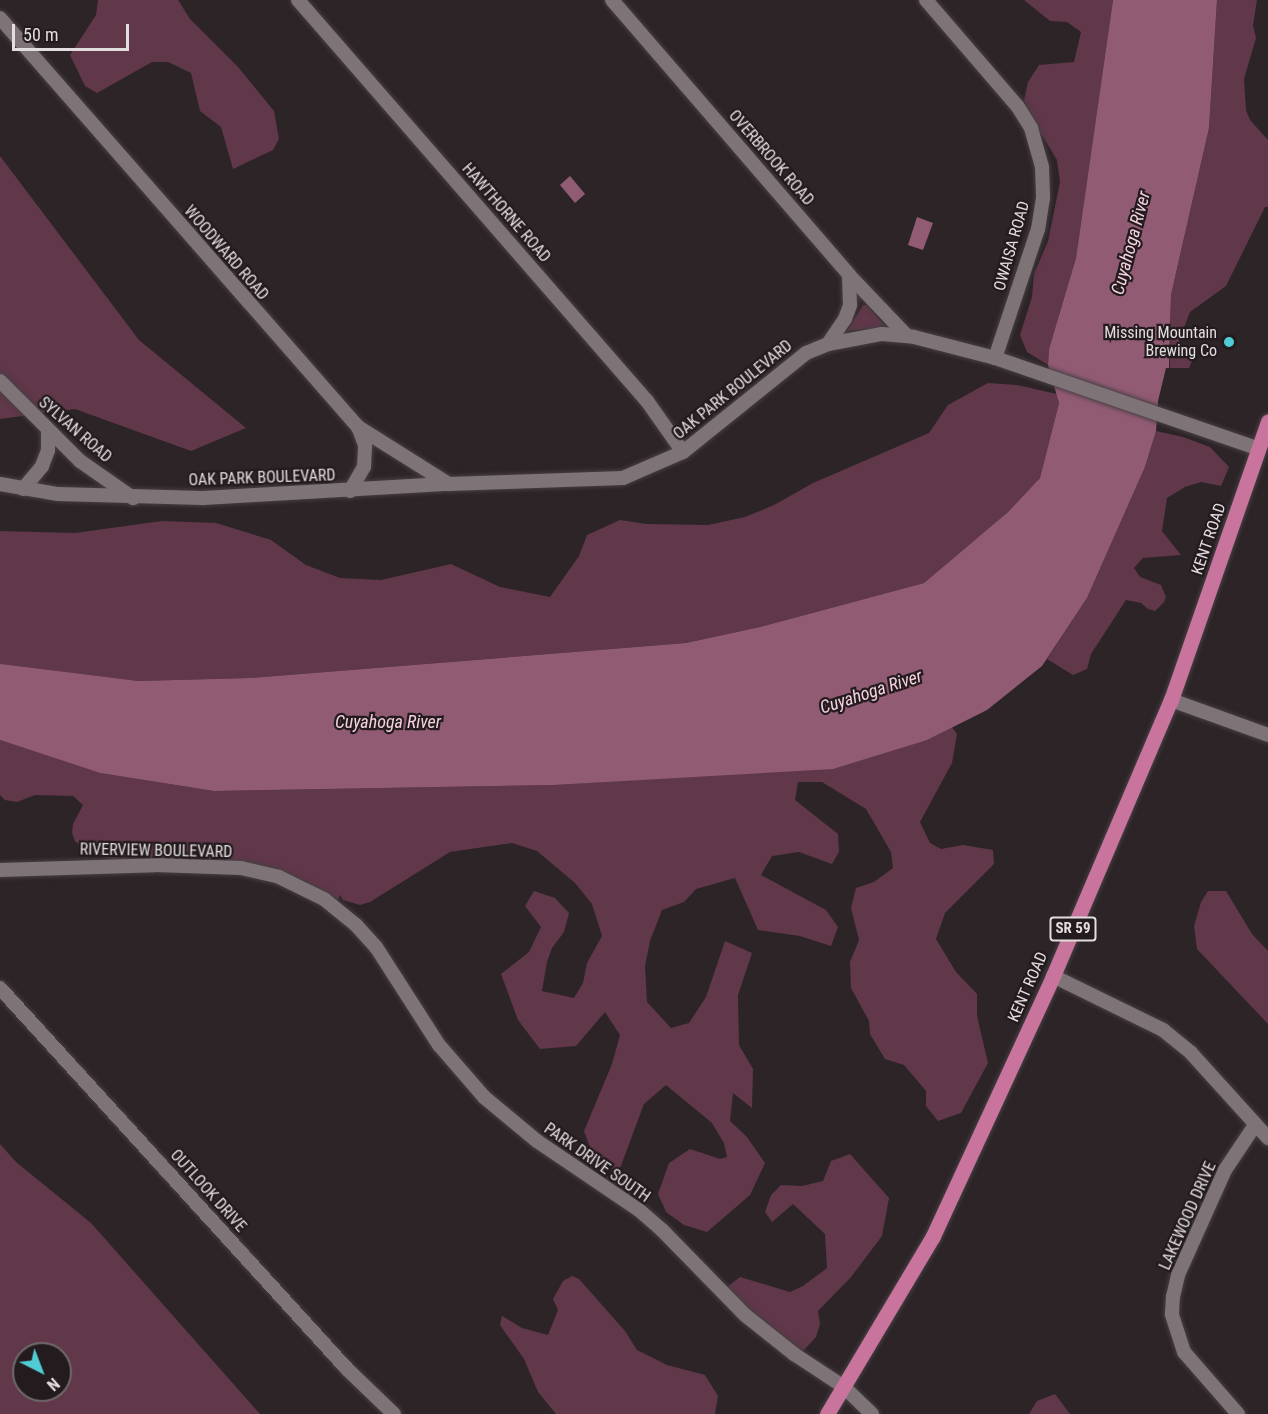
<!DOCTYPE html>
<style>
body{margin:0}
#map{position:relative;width:1268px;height:1414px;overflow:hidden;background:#2c2427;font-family:"Roboto Condensed",sans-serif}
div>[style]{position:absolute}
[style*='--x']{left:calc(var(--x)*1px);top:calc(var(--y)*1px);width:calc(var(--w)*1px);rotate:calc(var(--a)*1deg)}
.green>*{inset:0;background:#61374a}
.water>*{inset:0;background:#925b74}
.roads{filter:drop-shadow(0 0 2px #463f42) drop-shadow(0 0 2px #463f42)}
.minor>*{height:14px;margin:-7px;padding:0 7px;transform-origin:7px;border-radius:7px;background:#7e7478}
.primary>*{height:15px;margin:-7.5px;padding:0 7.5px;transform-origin:7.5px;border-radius:7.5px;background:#c8749d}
.dots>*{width:16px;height:16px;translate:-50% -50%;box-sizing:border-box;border:3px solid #231b1e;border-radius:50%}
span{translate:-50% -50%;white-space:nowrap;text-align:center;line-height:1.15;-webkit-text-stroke:4.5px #231b1e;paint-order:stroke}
.shield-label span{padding:2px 4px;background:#231b1e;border:2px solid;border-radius:4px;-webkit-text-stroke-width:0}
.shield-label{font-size:15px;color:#e2dddf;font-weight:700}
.street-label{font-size:16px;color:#e2dddf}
.poi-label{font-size:16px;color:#e2dddf}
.right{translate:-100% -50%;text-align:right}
.water-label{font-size:18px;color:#f4d1df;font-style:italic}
.north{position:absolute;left:12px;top:1342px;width:60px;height:60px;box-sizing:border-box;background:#231b1e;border:2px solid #6f696b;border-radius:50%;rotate:138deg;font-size:16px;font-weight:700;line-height:24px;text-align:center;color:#e2dddf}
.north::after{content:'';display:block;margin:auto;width:21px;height:27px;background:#51ccd5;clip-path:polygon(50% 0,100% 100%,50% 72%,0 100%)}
.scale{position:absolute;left:12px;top:24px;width:117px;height:27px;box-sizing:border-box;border:3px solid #e2dddf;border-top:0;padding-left:8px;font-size:18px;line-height:21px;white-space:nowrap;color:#e2dddf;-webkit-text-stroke:4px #231b1e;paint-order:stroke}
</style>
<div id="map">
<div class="green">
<div style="clip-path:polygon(98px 0,178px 0,190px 19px,238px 67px,274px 111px,279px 139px,273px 150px,233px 169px,221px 127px,200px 111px,191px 73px,168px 62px,152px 62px,97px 93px,85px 86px,70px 55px,96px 15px)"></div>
<div style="clip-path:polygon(1024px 0,1113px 0,1076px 258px,1049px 349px,1048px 365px,1027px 352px,1020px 335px,1032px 297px,1034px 274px,1048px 241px,1060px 182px,1057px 160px,1032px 119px,1024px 100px,1028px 82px,1039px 65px,1074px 62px,1081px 32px,1067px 22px,1050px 21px)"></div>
<div style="clip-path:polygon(1217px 0,1257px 0,1253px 25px,1256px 38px,1244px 79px,1246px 110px,1250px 120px,1268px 140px,1268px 207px,1265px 207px,1226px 286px,1190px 312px,1179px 341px,1192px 361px,1189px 368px,1170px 368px,1171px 295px,1209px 128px)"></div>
<div style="clip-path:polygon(0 156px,139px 340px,246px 428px,191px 451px,75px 409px,0 419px)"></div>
<div style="clip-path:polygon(863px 305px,867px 305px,884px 325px,879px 328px,847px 331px)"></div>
<div style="clip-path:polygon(988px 383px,1017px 385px,1057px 394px,1059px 403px,1040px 478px,1008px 512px,924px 583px,760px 627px,686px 643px,250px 678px,138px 681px,0 666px,0 531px,75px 533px,162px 521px,216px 523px,271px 540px,306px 565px,340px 578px,381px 580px,451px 564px,500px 587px,550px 597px,579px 556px,587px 535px,620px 520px,646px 524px,708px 525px,745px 517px,774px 505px,813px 483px,929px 433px,948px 405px)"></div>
<div style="clip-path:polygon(1156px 431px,1183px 437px,1210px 447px,1229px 467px,1221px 486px,1201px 482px,1185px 487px,1167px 498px,1162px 531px,1181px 555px,1143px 558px,1134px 568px,1140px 577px,1161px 585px,1166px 597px,1164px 602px,1155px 611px,1148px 609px,1141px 603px,1126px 600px,1091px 654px,1087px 669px,1073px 675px,1047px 659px,1087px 598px,1145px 467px)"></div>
<div style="clip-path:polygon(952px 727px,957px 734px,952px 763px,920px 822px,930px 843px,941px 849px,963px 845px,993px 850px,994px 864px,945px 913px,936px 939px,956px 972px,977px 994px,977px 1016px,988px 1063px,961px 1113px,938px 1121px,926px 1106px,926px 1091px,904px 1065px,885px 1059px,870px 1034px,869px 1021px,851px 988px,850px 962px,859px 940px,851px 908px,856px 888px,874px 882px,893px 868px,891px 852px,866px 809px,822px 782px,798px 782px,795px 800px,838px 834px,839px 852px,832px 864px,799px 852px,772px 856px,761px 875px,826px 910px,838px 927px,831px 946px,800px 936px,758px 930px,735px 878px,696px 889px,684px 902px,662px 910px,650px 941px,645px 966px,647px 1002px,671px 1028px,689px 1023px,706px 997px,725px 941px,752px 953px,738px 995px,739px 1045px,753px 1069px,752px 1108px,733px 1093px,730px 1121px,747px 1137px,765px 1163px,750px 1195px,707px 1232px,684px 1225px,666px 1212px,658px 1194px,669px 1163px,690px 1149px,720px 1159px,727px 1157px,724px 1143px,712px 1123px,666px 1085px,644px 1104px,619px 1171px,596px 1163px,584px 1131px,612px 1064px,620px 1035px,605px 1012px,576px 1046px,540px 1049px,518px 1020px,501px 974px,529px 952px,541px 927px,525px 906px,534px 891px,555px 898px,569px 913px,564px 932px,552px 948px,547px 962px,542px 991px,574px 998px,583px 983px,587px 963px,602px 936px,592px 904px,575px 883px,537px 851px,512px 843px,450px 852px,370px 902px,360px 905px,343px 900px,340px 895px,338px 900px,305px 881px,262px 866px,169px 858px,109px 859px,86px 850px,75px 841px,72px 833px,73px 824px,83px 805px,73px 796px,35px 795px,17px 802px,5px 800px,0 795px,0 740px,100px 773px,214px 791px,554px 785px,714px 775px,927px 740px)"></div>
<div style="clip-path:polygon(1208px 891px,1226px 891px,1252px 934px,1268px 951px,1268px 1024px,1197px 949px,1194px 926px,1201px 902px)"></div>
<div style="clip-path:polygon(evenodd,0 1144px,16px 1162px,91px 1223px,260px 1414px,0 1414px,0 1144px,24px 1354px,60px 1354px,60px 1390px,24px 1390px,24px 1354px)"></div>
<div style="clip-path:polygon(850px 1154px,889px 1198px,882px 1236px,851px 1277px,818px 1311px,820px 1324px,816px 1337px,803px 1351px,750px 1318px,726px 1288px,740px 1277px,790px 1292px,803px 1286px,827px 1268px,825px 1234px,793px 1204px,772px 1222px,765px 1212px,771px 1195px,781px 1185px,802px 1186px,823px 1181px,831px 1161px)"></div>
<div style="clip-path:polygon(572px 1276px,579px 1279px,625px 1331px,637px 1350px,667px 1365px,705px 1375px,718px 1396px,715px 1414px,556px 1414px,538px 1392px,524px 1359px,500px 1325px,502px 1316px,522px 1328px,548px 1335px,558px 1310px,553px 1299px,563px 1281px)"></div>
<div style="clip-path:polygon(1055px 1394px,1070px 1414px,1029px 1414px,1037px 1401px)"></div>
</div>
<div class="water">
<div style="clip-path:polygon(1113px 0,1217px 0,1209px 128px,1171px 295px,1169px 368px,1166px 368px,1158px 401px,1156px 431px,1145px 467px,1087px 598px,1042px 666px,987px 710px,927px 740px,833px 769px,554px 785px,214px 791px,100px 773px,0 740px,0 664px,138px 681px,250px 678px,686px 643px,760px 627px,924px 583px,1008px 512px,1040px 478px,1059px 403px,1048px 365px,1049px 349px,1076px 258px)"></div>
<div style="clip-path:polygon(570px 176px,585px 194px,575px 203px,560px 185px)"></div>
<div style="clip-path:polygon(917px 217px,933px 223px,923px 250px,908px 245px)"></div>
</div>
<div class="roads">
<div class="minor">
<div style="--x:298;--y:0;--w:532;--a:48.97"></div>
<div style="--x:647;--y:401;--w:62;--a:54.8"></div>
<div style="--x:612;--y:0;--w:363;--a:49.2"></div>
<div style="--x:849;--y:275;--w:84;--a:46.4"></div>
<div style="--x:926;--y:0;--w:141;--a:49.3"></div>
<div style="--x:1018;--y:107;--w:25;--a:58"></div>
<div style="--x:1031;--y:128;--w:41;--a:74.2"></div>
<div style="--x:1042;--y:167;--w:31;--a:88"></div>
<div style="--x:1043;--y:198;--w:31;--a:99"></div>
<div style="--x:1038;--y:229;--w:136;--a:108.4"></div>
<div style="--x:0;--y:18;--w:544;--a:48.8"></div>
<div style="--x:358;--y:427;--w:107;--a:32.1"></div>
<div style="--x:828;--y:344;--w:30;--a:-56"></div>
<div style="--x:845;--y:319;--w:15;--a:-70"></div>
<div style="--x:850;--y:305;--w:30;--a:-92"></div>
<div style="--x:0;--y:381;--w:113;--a:45"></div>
<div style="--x:80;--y:461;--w:65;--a:34.9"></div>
<div style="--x:0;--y:484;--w:59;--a:9.8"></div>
<div style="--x:58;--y:494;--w:145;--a:1.6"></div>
<div style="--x:203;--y:498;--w:246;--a:-3.3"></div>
<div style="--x:449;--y:484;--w:174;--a:-2"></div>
<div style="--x:623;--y:478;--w:65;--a:-23.4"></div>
<div style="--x:683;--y:452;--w:158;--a:-38.8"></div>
<div style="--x:806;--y:353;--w:24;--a:-22"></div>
<div style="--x:828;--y:344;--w:55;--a:-10.5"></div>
<div style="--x:882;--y:334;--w:32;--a:5"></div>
<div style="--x:914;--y:337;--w:84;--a:14.5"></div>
<div style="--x:995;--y:358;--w:277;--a:19"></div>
<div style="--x:23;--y:489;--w:30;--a:-50"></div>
<div style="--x:42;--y:466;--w:17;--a:-69"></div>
<div style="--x:48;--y:450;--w:19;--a:-90"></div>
<div style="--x:350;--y:491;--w:28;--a:-60"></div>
<div style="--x:364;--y:467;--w:22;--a:-87"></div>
<div style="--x:365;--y:445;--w:19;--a:-111"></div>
<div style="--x:1171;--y:700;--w:103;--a:19.8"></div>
<div style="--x:0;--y:870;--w:155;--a:-1.8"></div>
<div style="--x:155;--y:865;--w:86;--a:2"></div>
<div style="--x:241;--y:868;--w:39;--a:13"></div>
<div style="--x:279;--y:877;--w:50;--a:26.1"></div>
<div style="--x:324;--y:899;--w:41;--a:39.1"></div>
<div style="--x:356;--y:925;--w:30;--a:48"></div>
<div style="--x:376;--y:947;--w:117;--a:57.3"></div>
<div style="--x:439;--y:1045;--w:69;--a:49.1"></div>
<div style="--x:484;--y:1097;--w:69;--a:39.7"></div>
<div style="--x:537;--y:1141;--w:123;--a:34.1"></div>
<div style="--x:639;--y:1210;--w:30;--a:41"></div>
<div style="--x:662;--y:1230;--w:119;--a:45.7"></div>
<div style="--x:745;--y:1315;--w:63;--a:38.5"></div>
<div style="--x:794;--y:1354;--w:60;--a:33.4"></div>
<div style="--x:844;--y:1387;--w:39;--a:44"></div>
<div style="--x:1053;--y:976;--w:123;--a:26.1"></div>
<div style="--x:1163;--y:1030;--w:36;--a:39"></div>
<div style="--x:1191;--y:1053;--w:115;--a:47.8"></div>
<div style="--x:0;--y:988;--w:515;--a:47.67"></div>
<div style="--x:347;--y:1369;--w:65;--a:43.8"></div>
<div style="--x:1238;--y:1414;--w:82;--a:-131.1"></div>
<div style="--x:1184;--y:1352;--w:40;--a:-108"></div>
<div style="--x:1172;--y:1314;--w:17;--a:-87"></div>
<div style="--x:1173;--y:1297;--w:23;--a:-77"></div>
<div style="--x:1178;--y:1275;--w:115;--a:-65.9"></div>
<div style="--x:1225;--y:1170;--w:54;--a:-56.3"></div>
</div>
<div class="primary">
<div style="--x:827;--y:1414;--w:207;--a:-59.2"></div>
<div style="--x:933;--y:1236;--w:286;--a:-65.2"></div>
<div style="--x:1053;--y:976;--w:300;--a:-66.9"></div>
<div style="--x:1171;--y:700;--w:295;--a:-70.8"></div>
</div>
</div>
<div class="dots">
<div style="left:1229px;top:342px;background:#51ccd5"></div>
</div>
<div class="shield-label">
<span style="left:1073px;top:929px">SR 59</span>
</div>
<div class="street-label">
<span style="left:771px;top:158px;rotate:49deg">OVERBROOK ROAD</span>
<span style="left:506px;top:213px;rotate:49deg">HAWTHORNE ROAD</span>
<span style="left:1012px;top:246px;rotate:-74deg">OWAISA ROAD</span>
<span style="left:226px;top:253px;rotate:49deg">WOODWARD ROAD</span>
<span style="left:733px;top:390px;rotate:-39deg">OAK PARK BOULEVARD</span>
<span style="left:75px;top:430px;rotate:41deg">SYLVAN ROAD</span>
<span style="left:262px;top:478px;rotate:-2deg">OAK PARK BOULEVARD</span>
<span style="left:1209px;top:539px;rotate:-71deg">KENT ROAD</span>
<span style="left:156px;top:851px;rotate:1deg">RIVERVIEW BOULEVARD</span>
<span style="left:1028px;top:987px;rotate:-66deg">KENT ROAD</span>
<span style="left:597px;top:1163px;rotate:35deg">PARK DRIVE SOUTH</span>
<span style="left:208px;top:1191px;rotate:48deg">OUTLOOK DRIVE</span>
<span style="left:1188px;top:1216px;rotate:-66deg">LAKEWOOD DRIVE</span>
</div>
<div class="poi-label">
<span class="right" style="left:1217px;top:342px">Missing Mountain<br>Brewing Co</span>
</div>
<div class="water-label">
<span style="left:1131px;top:243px;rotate:-75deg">Cuyahoga River</span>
<span style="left:871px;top:692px;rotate:-18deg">Cuyahoga River</span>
<span style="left:388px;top:722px">Cuyahoga River</span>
</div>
<div class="north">N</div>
<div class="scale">50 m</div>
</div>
